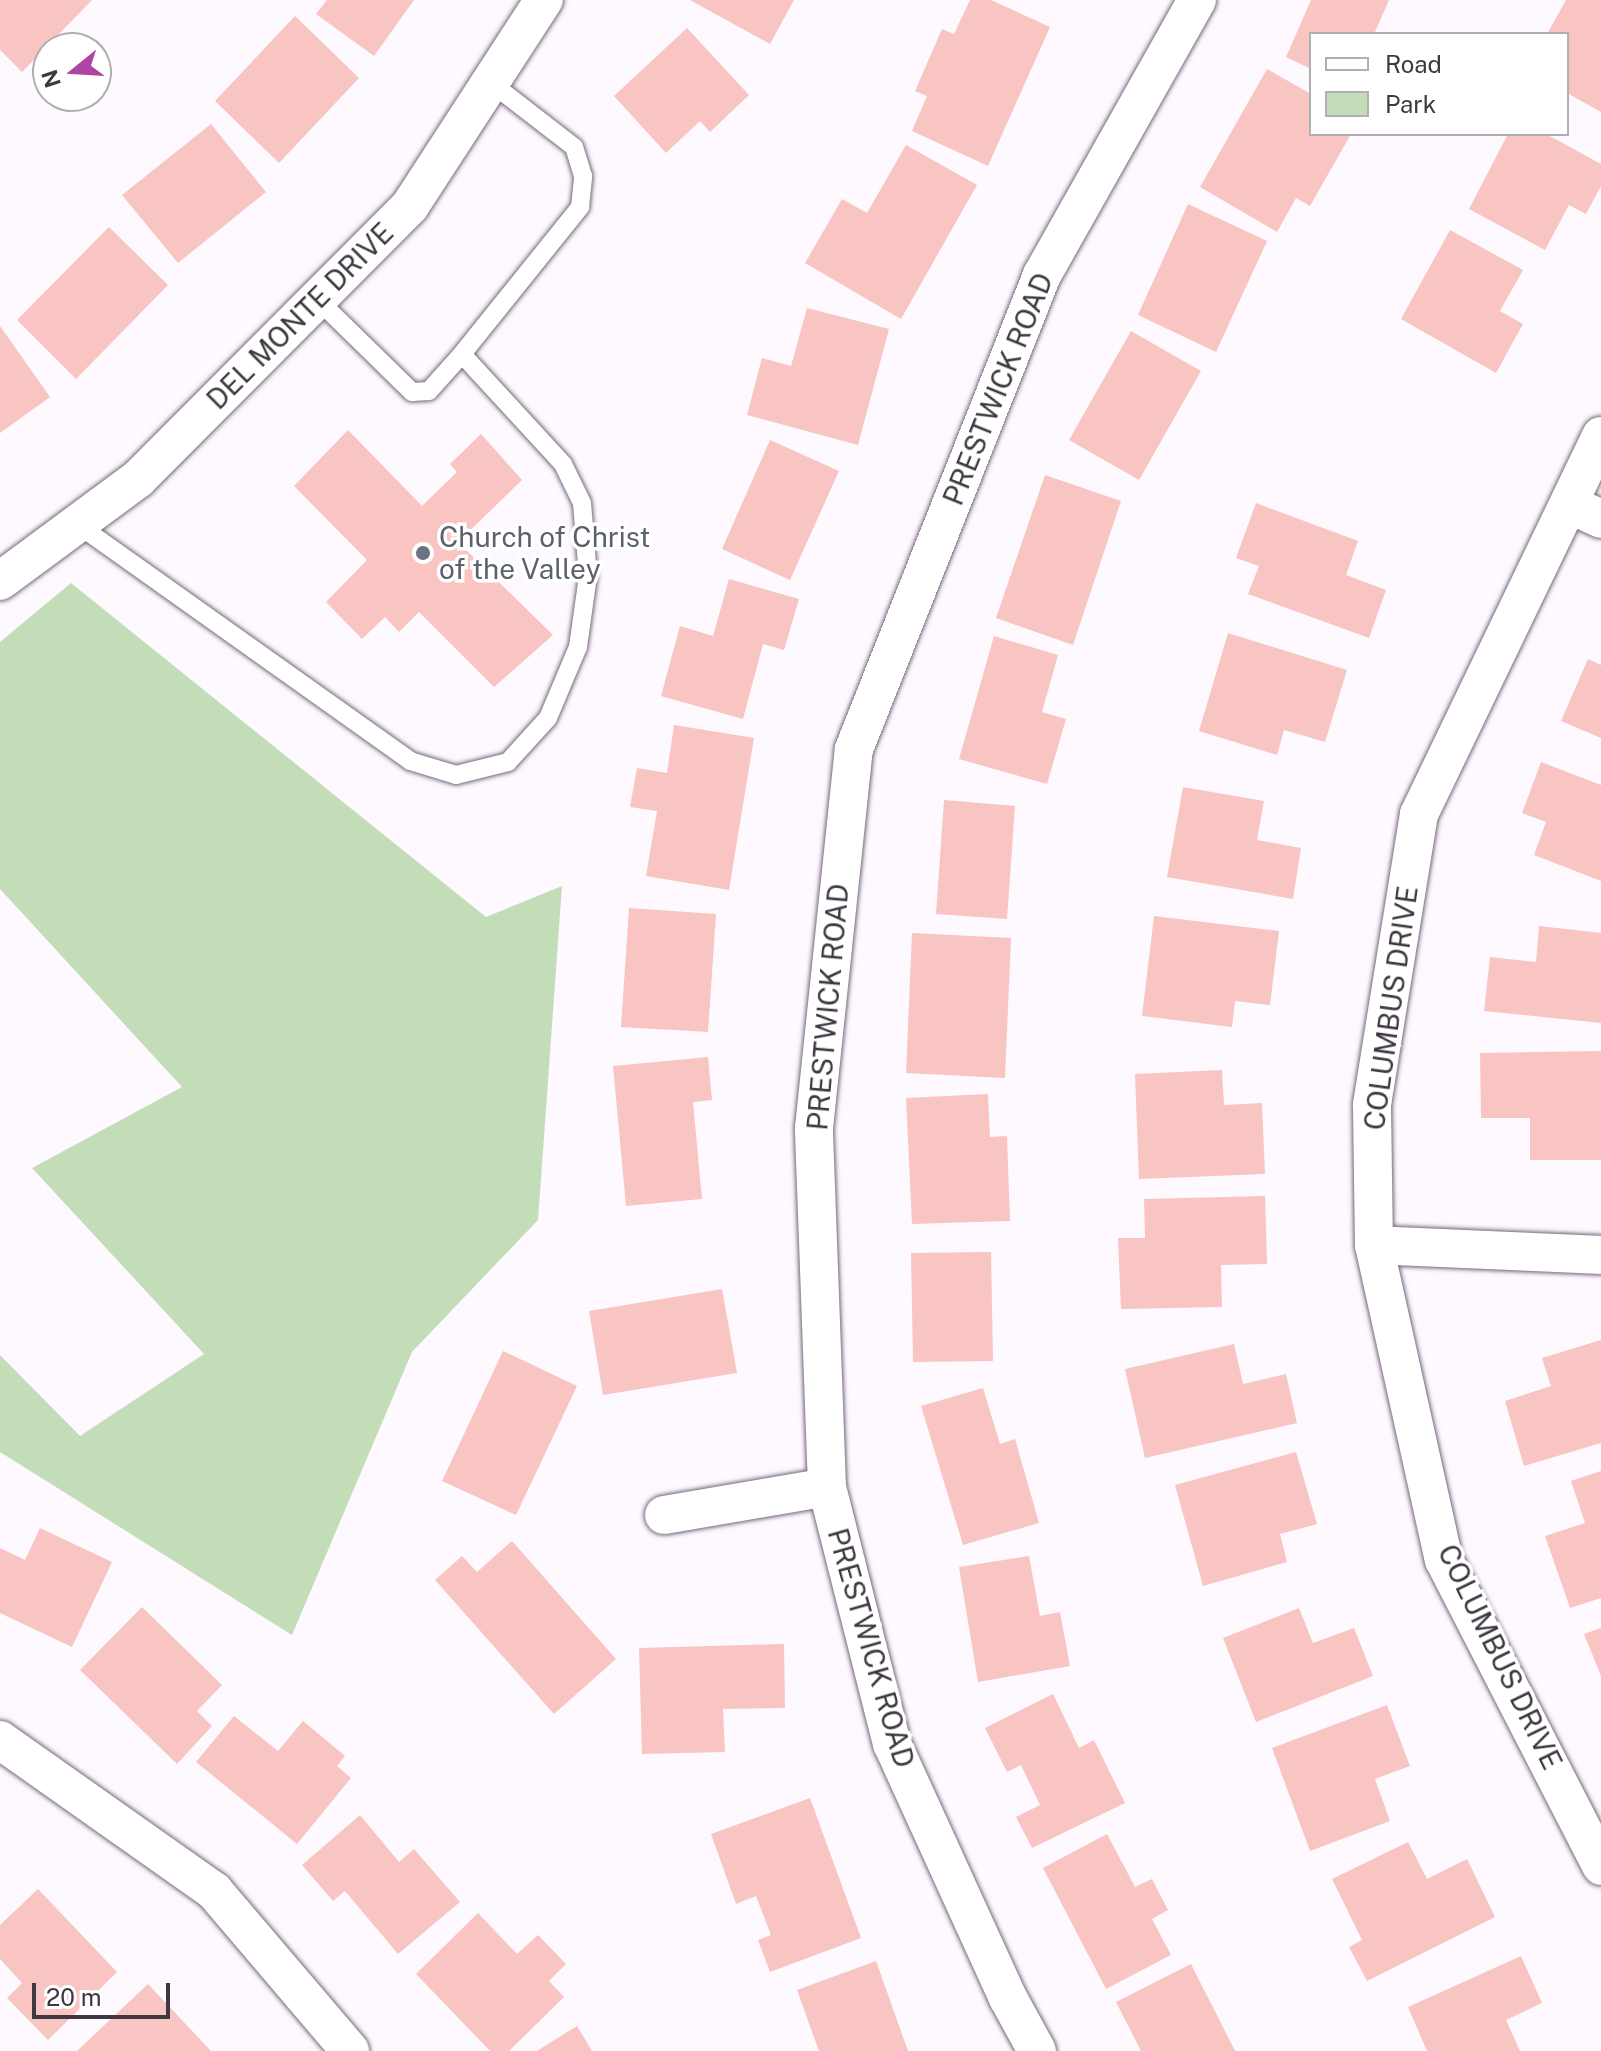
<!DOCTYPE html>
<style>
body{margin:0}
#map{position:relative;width:1601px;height:2051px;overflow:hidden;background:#fdf9fe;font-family:"Public Sans",sans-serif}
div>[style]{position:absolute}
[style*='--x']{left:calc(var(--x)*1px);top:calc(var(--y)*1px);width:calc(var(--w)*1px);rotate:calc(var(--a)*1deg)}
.green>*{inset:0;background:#c4ddb9}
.building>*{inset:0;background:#f8c5c2}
.roads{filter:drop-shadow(0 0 2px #78687c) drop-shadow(0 0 2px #78687c)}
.lane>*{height:18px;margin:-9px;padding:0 9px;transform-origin:9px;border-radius:9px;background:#fff}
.street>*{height:38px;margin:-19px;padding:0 19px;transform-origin:19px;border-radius:19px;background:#fff}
.dots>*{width:22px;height:22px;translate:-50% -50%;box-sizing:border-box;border:4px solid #fff;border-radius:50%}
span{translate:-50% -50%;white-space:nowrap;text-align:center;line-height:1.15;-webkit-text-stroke:7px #fff;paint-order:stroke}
.street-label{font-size:28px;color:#3f3841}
.worship-label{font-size:28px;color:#5b616d}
.left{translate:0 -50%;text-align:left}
.legend{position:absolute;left:1309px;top:32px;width:260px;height:104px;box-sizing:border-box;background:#fff;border:2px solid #b2afb3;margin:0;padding:10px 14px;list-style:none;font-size:24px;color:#3f3841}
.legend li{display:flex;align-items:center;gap:16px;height:40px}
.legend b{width:40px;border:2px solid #b2afb3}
.north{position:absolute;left:32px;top:32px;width:80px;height:80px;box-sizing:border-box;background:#fff;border:2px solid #b2afb3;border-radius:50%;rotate:252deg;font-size:22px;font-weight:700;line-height:32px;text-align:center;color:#3f3841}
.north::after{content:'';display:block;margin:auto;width:28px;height:36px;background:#b044a5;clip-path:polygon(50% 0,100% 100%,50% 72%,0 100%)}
.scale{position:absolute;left:32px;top:1983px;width:138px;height:36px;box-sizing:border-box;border:4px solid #3f3841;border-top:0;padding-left:10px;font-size:24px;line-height:28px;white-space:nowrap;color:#3f3841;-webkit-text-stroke:6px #fff;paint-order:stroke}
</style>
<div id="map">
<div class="green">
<div style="clip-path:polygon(71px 583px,486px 917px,562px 886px,538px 1220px,412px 1352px,292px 1635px,0 1452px,0 1355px,80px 1436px,204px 1354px,32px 1168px,182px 1087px,0 889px,0 642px)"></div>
</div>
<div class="building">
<div style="clip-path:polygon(0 0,92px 0,22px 72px,0 50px)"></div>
<div style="clip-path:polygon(327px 0,414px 0,374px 56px,316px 14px)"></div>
<div style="clip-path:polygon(690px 0,794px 0,770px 44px)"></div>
<div style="clip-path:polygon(970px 0,991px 0,1050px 27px,988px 166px,912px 131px,927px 96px,915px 91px,942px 29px,954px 34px)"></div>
<div style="clip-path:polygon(1311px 0,1389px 0,1375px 32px,1381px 34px,1311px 34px,1311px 69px,1286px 57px)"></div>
<div style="clip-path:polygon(1566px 0,1601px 0,1601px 112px,1567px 93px,1567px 34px,1547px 34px)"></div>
<div style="clip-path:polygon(295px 16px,359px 78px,279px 163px,215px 101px)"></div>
<div style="clip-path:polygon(687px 28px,749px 95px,710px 132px,700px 121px,666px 153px,614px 96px)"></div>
<div style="clip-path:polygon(1267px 69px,1311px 94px,1311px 134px,1351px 134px,1310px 206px,1296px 198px,1277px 232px,1200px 187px)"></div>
<div style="clip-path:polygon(211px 124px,266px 192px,178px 263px,122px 195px)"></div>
<div style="clip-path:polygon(1508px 134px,1546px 134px,1601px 164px,1601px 186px,1586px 214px,1569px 205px,1545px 250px,1469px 209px)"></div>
<div style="clip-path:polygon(906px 145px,977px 185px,901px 319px,805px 263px,842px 199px,867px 213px)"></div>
<div style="clip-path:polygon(1188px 204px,1267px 241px,1216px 352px,1138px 315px)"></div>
<div style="clip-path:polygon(109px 227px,168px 285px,76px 379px,17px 320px)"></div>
<div style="clip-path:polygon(1450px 230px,1523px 270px,1500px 311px,1523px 324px,1496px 373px,1401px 319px)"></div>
<div style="clip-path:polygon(807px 308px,889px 329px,858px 445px,747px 415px,762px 358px,791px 366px)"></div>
<div style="clip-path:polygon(0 326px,50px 397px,0 433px)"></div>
<div style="clip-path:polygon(1131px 331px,1201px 371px,1139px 480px,1069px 440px)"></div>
<div style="clip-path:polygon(348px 430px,422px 506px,457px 472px,450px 464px,481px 434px,522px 480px,458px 542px,553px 635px,494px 687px,419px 612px,399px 632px,385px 617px,362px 639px,326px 602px,367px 560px,294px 486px)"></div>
<div style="clip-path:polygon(770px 440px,839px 471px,790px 580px,722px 549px)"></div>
<div style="clip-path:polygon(1045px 475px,1121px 501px,1073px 645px,996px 618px)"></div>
<div style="clip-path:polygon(1256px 503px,1358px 541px,1346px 575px,1386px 590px,1369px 638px,1248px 594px,1259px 566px,1236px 558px)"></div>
<div style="clip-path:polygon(729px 579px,799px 599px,784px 650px,763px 644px,743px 719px,661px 696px,680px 626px,713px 636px)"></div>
<div style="clip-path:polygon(1228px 633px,1347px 670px,1325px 742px,1284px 730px,1277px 755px,1199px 731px)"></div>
<div style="clip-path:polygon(994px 636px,1058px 655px,1042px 712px,1066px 719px,1047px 784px,959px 759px)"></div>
<div style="clip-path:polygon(1588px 659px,1601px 665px,1601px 738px,1561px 721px)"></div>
<div style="clip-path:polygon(674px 725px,754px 738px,729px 890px,646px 876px,657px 811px,630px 807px,637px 768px,667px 773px)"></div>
<div style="clip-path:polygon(1541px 762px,1601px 785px,1601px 881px,1534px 855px,1546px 822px,1522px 813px)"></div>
<div style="clip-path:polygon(1183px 787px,1264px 801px,1257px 840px,1301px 848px,1293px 899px,1167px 877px)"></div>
<div style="clip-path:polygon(944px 800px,1015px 806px,1007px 919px,936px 914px)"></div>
<div style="clip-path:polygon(629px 908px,716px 914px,708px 1032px,621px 1027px)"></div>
<div style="clip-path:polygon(1154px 916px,1279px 931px,1270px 1005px,1235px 1001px,1232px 1027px,1142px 1016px)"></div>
<div style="clip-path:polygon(1539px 926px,1601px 933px,1601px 1023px,1484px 1011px,1490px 957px,1536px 962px)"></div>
<div style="clip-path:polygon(912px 933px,1011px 938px,1005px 1078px,906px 1073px)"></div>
<div style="clip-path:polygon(1601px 1051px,1601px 1160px,1530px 1160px,1530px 1118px,1481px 1118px,1480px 1053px)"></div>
<div style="clip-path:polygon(708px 1057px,712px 1100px,693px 1102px,702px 1199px,626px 1206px,613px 1066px)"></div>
<div style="clip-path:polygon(1222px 1070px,1224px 1105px,1262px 1103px,1265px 1174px,1139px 1179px,1135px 1074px)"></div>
<div style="clip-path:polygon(988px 1094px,990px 1137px,1007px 1136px,1010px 1221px,912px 1224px,906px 1098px)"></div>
<div style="clip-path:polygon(1265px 1196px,1267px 1264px,1221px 1265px,1222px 1307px,1121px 1309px,1118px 1238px,1145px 1238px,1144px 1199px)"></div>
<div style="clip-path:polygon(991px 1252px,993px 1361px,913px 1362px,911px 1253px)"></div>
<div style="clip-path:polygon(722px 1289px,737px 1373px,603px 1395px,589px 1311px)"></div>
<div style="clip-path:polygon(1601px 1340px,1601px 1443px,1524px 1466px,1505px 1401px,1551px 1386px,1542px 1358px)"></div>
<div style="clip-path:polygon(1234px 1344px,1243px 1384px,1286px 1374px,1297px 1423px,1145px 1458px,1125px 1369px)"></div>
<div style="clip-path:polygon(503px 1351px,577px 1386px,516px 1515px,442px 1481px)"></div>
<div style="clip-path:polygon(983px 1388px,1000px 1444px,1015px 1439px,1039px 1523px,963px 1545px,921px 1406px)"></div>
<div style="clip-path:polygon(1296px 1452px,1317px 1524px,1280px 1534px,1287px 1562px,1203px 1586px,1175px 1485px)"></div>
<div style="clip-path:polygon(1601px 1471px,1601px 1598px,1570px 1608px,1545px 1536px,1585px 1523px,1571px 1481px)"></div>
<div style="clip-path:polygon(40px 1528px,112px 1562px,72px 1647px,0 1613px,0 1548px,25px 1560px)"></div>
<div style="clip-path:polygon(512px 1541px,616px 1659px,554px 1714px,435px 1580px,462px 1556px,477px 1572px)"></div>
<div style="clip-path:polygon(1029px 1556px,1040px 1616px,1060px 1612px,1070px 1666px,978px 1682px,959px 1567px)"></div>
<div style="clip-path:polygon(142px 1607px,222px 1685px,197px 1711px,212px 1726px,177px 1764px,80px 1670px)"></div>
<div style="clip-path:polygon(1299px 1608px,1313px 1643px,1354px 1628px,1373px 1676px,1256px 1722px,1223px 1638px)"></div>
<div style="clip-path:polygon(1601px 1628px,1601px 1676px,1584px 1634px)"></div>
<div style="clip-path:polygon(784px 1644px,785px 1708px,723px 1709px,725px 1752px,642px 1754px,639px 1648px)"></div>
<div style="clip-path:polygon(1053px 1694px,1079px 1748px,1094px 1740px,1125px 1803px,1032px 1848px,1016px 1817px,1040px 1805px,1021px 1765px,1007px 1772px,985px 1728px)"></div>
<div style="clip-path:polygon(1387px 1705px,1410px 1766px,1375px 1779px,1390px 1821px,1310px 1851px,1272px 1748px)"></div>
<div style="clip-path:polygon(234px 1716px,278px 1751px,303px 1721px,345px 1756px,337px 1766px,351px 1778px,297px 1844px,196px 1762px)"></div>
<div style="clip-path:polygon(810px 1798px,861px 1938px,770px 1972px,758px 1940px,771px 1935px,756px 1896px,736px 1904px,711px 1834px)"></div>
<div style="clip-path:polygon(360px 1815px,399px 1862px,414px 1849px,460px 1902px,398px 1954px,345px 1891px,333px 1901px,302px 1865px)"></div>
<div style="clip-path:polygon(1107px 1834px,1135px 1887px,1152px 1879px,1168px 1910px,1152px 1919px,1171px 1955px,1106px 1989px,1043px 1868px)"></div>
<div style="clip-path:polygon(1408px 1842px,1427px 1879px,1467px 1859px,1495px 1917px,1367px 1981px,1349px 1947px,1362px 1940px,1332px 1879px)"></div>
<div style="clip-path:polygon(38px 1889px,117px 1972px,48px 2040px,7px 1998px,22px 1983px,0 1959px,0 1925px)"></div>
<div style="clip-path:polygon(478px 1913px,517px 1954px,538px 1935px,566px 1964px,549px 1981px,564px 1997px,509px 2051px,490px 2051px,416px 1974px)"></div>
<div style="clip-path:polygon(1521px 1956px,1542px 2003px,1506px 2020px,1520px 2051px,1427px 2051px,1408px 2007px)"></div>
<div style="clip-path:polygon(876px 1961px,908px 2051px,819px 2051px,797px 1990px)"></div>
<div style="clip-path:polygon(1191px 1964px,1235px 2051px,1141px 2051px,1116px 2002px)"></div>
<div style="clip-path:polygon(148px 1984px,211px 2051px,77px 2051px)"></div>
<div style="clip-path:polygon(577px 2026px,592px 2051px,537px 2051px)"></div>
</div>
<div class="roads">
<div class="lane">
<div style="--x:462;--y:354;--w:189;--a:-51.2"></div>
<div style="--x:580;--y:207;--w:31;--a:-84"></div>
<div style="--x:583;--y:176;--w:30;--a:-107"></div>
<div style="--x:574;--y:147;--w:106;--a:-142.3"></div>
<div style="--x:77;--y:524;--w:409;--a:35.4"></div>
<div style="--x:410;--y:761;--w:48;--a:16.9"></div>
<div style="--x:456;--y:775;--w:54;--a:-14"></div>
<div style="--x:508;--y:762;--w:59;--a:-47.7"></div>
<div style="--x:548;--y:718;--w:77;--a:-67.1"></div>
<div style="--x:578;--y:647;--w:72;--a:-82"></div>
<div style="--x:588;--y:576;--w:73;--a:-94.7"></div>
<div style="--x:582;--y:503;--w:43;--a:-116"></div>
<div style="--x:563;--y:464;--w:149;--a:-132.6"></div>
<div style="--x:462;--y:354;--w:50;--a:131.7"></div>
<div style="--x:429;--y:391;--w:17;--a:177"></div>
<div style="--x:412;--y:392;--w:133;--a:-135.6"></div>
</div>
<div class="street">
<div style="--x:1601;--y:436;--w:420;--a:115.7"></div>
<div style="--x:1419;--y:814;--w:295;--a:99.2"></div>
<div style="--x:1372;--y:1105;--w:140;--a:89.2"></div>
<div style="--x:1374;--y:1245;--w:323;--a:77.5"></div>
<div style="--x:1444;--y:1560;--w:344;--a:62.8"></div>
<div style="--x:1569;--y:504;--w:35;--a:25"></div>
<div style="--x:0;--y:581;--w:172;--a:-36.5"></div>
<div style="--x:138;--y:479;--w:385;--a:-45.1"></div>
<div style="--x:410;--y:206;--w:246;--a:-57"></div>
<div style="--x:1374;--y:1245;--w:227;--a:2.5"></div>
<div style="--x:664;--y:1515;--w:165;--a:-9.7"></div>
<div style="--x:0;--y:1740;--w:262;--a:35.2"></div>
<div style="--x:214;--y:1891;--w:210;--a:49.6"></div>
<div style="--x:1037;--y:2051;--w:60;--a:-118.7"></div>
<div style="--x:1008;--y:1998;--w:279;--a:-114.5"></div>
<div style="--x:892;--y:1744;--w:265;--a:-104.2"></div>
<div style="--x:827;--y:1487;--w:359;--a:-92.1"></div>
<div style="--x:814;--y:1128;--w:381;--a:-84"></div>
<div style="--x:854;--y:749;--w:510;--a:-68.37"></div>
<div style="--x:1042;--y:275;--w:316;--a:-60.6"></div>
</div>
</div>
<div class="dots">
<div style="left:423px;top:553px;background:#6b7280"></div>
</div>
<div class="street-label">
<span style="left:300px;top:316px;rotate:-45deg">DEL MONTE DRIVE</span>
<span style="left:998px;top:389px;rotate:-68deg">PRESTWICK ROAD</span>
<span style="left:828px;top:1007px;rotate:-85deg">PRESTWICK ROAD</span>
<span style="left:1391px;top:1008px;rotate:-82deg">COLUMBUS DRIVE</span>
<span style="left:871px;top:1648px;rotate:74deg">PRESTWICK ROAD</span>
<span style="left:1500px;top:1657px;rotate:64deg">COLUMBUS DRIVE</span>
</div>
<div class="worship-label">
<span class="left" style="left:439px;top:553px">Church of Christ<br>of the Valley</span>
</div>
<ul class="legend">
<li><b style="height:10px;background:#fff"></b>Road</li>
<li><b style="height:22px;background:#c4ddb9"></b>Park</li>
</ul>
<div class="north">N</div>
<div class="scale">20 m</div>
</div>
